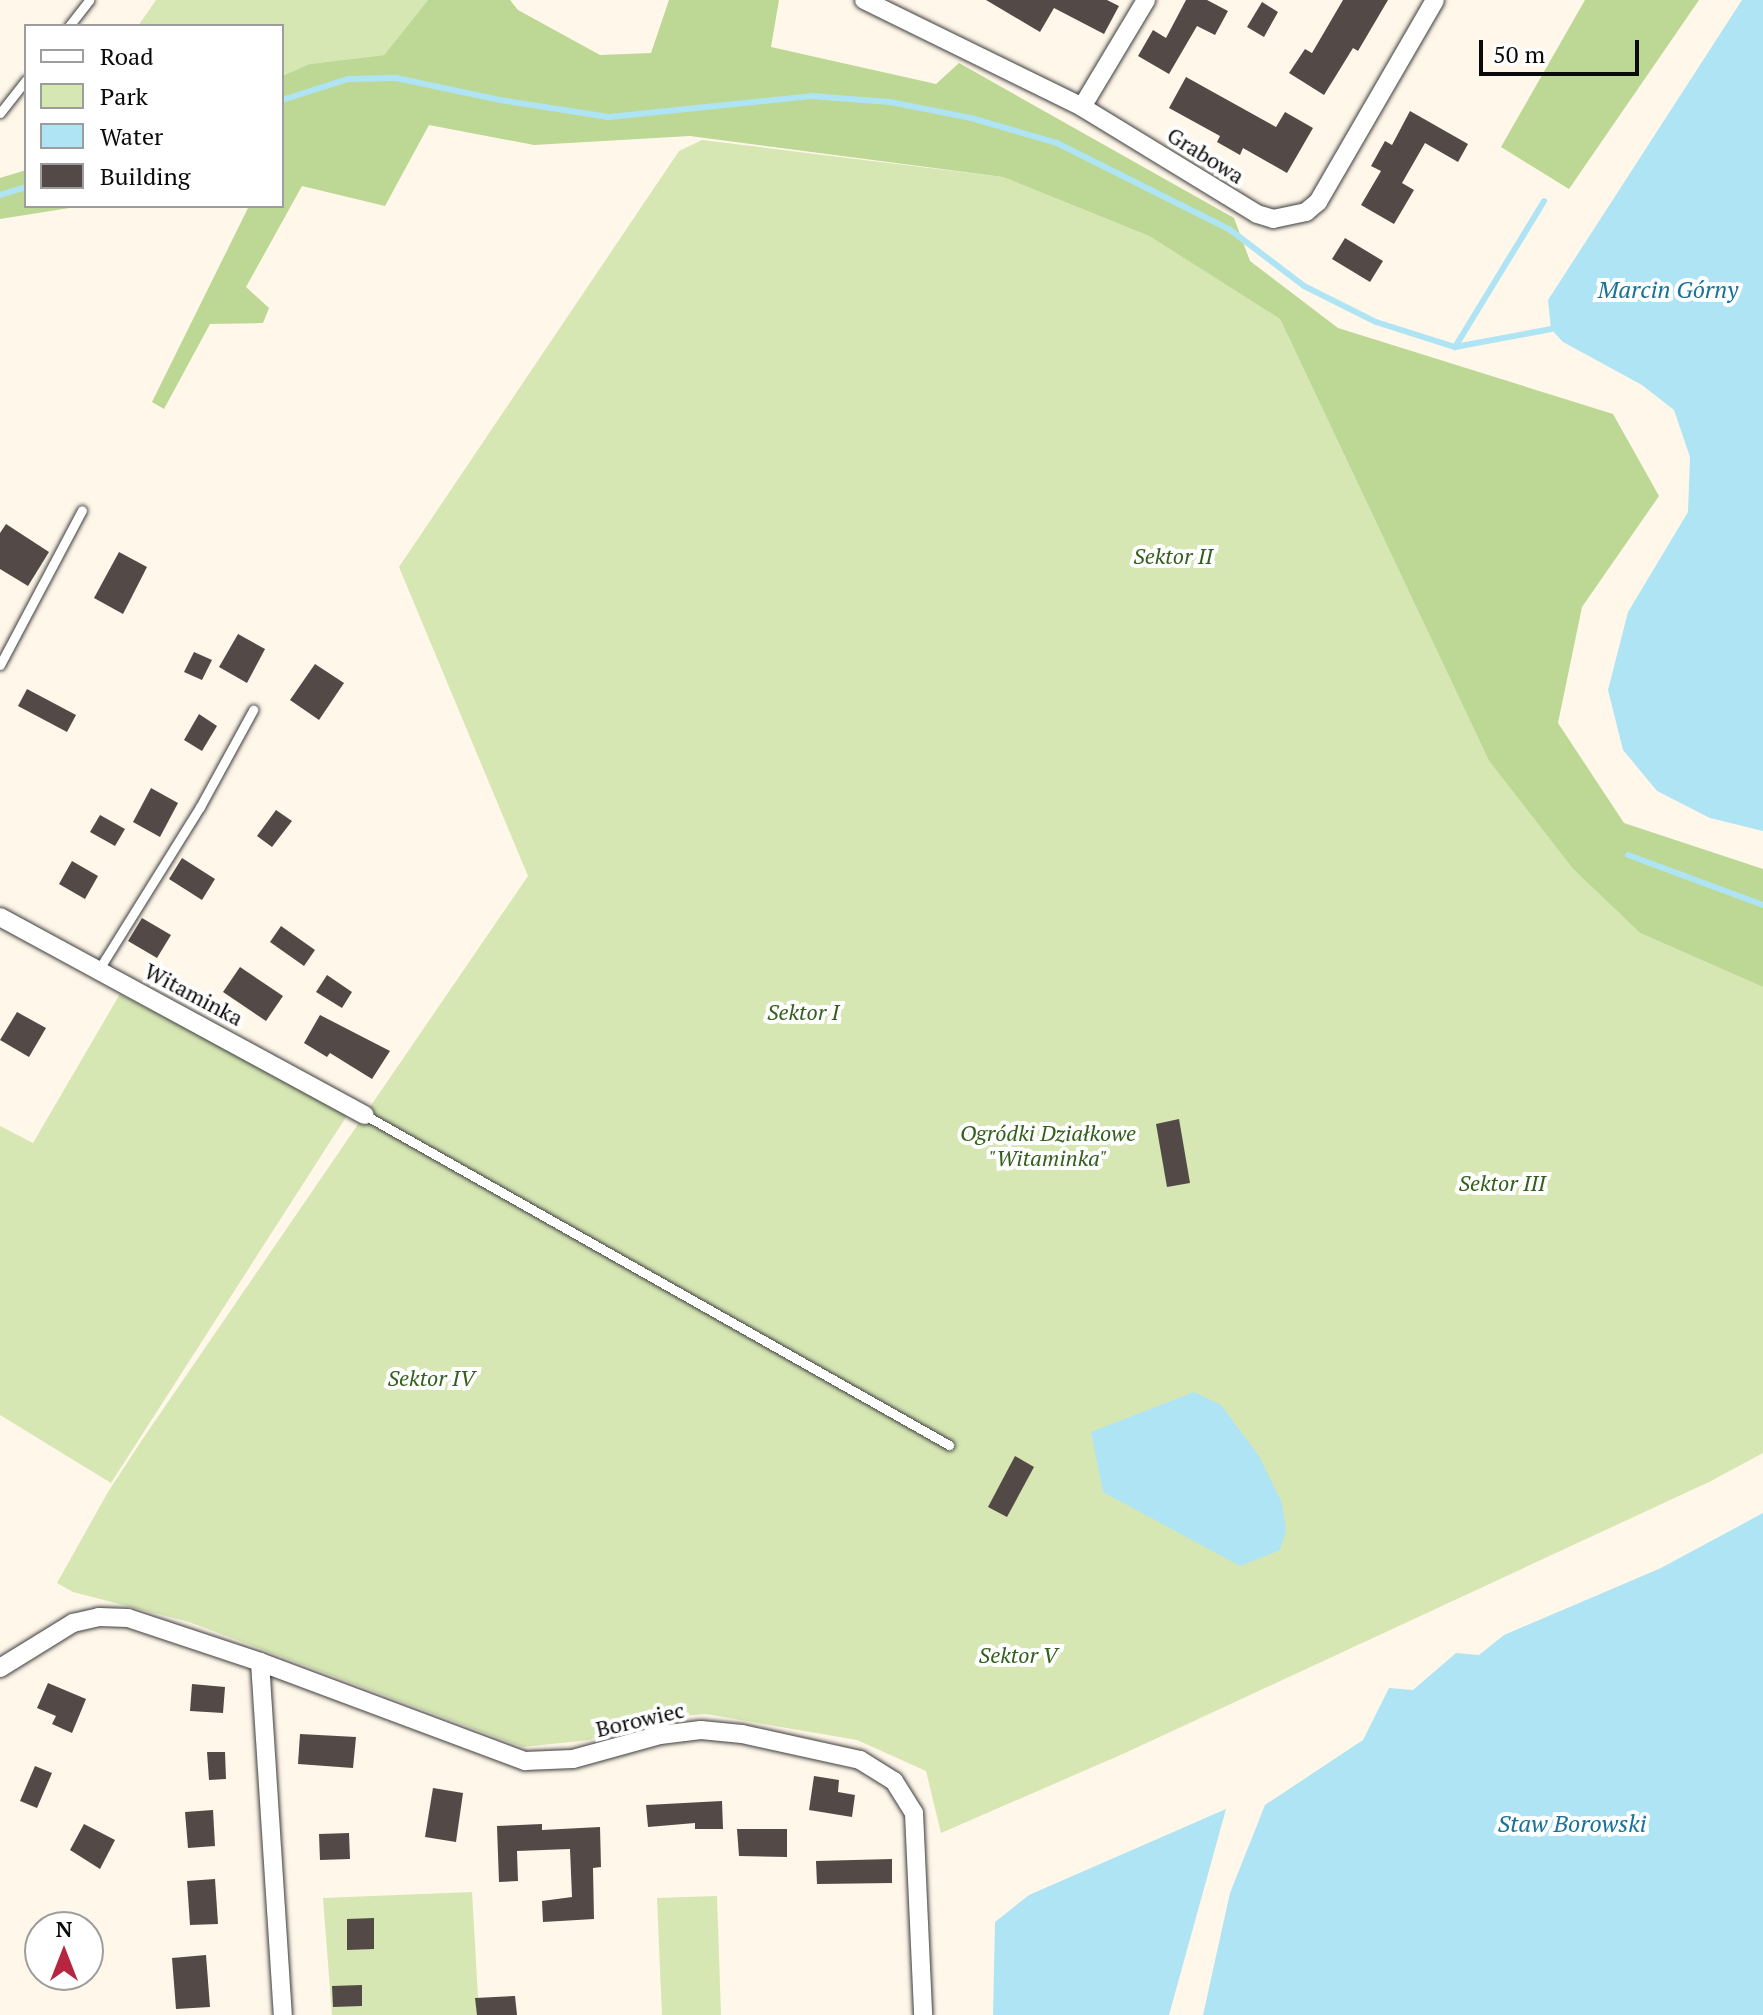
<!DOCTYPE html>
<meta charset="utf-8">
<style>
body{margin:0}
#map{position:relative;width:1763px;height:2015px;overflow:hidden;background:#fff7e9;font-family:"PT Serif",serif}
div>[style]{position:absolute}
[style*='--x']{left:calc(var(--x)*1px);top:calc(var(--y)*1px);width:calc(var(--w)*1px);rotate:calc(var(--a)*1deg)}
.green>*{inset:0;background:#d6e7b4}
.forest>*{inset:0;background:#bcd894}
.water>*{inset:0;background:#afe4f5}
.stream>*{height:6px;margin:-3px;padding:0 3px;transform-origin:3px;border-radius:3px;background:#afe4f5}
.building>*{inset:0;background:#534a47}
.roads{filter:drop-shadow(0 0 2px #3e3e3e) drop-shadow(0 0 2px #3e3e3e)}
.lane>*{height:9px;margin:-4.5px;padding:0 4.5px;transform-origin:4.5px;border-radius:4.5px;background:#fff}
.street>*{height:18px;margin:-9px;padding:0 9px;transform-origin:9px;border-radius:9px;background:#fff}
span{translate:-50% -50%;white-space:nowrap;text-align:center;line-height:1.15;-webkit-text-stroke:8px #fff;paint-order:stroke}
.street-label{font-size:22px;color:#0b0b0b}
.park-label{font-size:22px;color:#34601d;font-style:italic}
.water-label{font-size:24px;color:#177299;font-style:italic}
.legend{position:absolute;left:24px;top:24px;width:260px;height:184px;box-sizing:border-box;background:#fff;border:2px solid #9d9d9d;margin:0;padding:10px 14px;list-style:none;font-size:24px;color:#0b0b0b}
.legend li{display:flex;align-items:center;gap:16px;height:40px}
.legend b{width:40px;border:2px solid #9d9d9d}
.north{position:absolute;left:24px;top:1911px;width:80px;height:80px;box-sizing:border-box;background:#fff;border:2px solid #9d9d9d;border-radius:50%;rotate:0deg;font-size:22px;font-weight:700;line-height:32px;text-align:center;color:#0b0b0b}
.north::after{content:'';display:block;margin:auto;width:28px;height:36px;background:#b72641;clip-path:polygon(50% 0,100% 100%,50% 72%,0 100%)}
.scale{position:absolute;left:1479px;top:40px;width:160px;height:36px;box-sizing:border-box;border:4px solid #0b0b0b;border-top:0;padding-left:10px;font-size:24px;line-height:28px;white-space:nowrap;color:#0b0b0b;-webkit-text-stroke:6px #fff;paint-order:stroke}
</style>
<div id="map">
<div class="green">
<div style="clip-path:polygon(156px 0,428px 0,384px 55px,311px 64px,282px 76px,282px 26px,138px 26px)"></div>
<div style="clip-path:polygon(702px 140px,1003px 177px,1149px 236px,1280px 319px,1489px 761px,1573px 869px,1640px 933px,1763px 987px,1763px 1453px,1709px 1482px,1125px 1753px,941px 1833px,926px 1771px,857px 1740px,706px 1714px,653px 1718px,589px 1740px,523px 1747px,189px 1622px,73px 1592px,57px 1583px,108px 1492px,142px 1440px,528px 876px,399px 567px,679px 151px)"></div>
<div style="clip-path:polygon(120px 994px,348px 1114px,111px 1483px,0 1415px,0 1126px,33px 1143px)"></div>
<div style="clip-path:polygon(472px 1892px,479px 2015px,332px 2015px,323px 1898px)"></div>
<div style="clip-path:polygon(717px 1896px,721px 2015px,662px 2015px,657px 1898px)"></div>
</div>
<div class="forest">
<div style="clip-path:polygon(428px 0,510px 0,518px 10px,600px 55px,651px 53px,669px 0,779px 0,771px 47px,936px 84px,959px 63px,1234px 218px,1250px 261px,1338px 328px,1613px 414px,1659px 496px,1582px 607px,1558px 723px,1624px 823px,1763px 869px,1763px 987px,1640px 933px,1573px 869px,1489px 761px,1280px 319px,1149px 236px,1003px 177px,690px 136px,534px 145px,429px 125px,385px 206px,302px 186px,246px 287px,269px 308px,263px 323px,210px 324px,164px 409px,152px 402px,249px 206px,282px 206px,282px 76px,310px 64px,384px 55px)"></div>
<div style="clip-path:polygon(1585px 0,1699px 0,1569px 189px,1501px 147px)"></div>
<div style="clip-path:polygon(26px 170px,26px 206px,82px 206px,0 219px,0 178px)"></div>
</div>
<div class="water">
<div style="clip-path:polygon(1742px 0,1763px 0,1763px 831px,1710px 818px,1657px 791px,1623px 750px,1608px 690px,1628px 612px,1688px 512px,1690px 457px,1674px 410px,1642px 385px,1563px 342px,1551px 329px,1548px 300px)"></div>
<div style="clip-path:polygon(1194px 1392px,1221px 1405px,1259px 1456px,1282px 1503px,1286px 1531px,1280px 1550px,1240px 1566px,1103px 1492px,1091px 1432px)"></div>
<div style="clip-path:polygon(1763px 1513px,1763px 2015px,1203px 2015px,1230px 1893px,1265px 1805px,1363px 1740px,1389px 1688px,1413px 1690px,1456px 1653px,1479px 1655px,1504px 1635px,1661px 1568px)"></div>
<div style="clip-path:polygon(1226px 1809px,1169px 2015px,993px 2015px,995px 1922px,1029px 1895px)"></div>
</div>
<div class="stream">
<div style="--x:282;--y:100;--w:69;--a:-17.7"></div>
<div style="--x:348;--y:79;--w:48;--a:-1.2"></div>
<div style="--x:396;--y:78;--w:106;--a:11.9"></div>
<div style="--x:500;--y:100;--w:110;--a:8.9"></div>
<div style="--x:609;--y:117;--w:203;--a:-5.9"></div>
<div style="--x:811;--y:96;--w:79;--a:4.3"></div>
<div style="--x:890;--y:102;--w:83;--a:11.2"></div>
<div style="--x:971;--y:118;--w:90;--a:16.2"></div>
<div style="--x:1057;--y:143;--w:192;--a:26.6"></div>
<div style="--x:1229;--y:229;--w:94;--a:37.2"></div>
<div style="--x:1304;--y:286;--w:80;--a:26.6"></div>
<div style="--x:1376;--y:322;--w:83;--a:17.6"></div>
<div style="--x:1455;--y:347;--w:98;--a:-10.6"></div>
<div style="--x:0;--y:195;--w:27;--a:-17"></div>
<div style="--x:1455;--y:347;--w:171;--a:-58.6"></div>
<div style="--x:1628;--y:855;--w:144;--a:20.3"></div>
</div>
<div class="building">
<div style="clip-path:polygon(986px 0,1107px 0,1119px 6px,1104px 34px,1054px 8px,1040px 32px)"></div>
<div style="clip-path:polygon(1186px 0,1207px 0,1228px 11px,1215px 35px,1197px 26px,1169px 74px,1138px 56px,1153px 30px,1166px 38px)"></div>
<div style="clip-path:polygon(1343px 0,1388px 0,1358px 51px,1353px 48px,1324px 95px,1289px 73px,1305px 49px,1312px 53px)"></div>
<div style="clip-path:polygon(1262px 2px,1278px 12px,1264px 37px,1247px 27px)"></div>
<div style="clip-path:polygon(1186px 77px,1276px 127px,1285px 112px,1313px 128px,1287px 173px,1243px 148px,1240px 155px,1217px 142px,1220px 136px,1169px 108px)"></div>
<div style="clip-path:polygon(1410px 111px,1468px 144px,1458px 162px,1425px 143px,1402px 183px,1414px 190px,1394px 224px,1361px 205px,1381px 171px,1371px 166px,1385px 141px,1392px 145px)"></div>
<div style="clip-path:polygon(1345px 238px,1383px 261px,1370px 282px,1332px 259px)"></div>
<div style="clip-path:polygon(6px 524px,49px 552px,28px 586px,0 569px,0 533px)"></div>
<div style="clip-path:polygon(119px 552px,147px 567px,123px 614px,94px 598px)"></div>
<div style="clip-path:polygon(238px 634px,265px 649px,247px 683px,219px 667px)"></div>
<div style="clip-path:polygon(194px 652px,212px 660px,202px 680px,184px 672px)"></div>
<div style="clip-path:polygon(315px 664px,344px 683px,319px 720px,290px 700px)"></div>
<div style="clip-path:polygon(27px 689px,76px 715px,67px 732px,18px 706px)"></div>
<div style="clip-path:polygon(199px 714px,217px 726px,202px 751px,184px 740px)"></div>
<div style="clip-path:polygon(151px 788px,178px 803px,160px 837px,133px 822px)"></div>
<div style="clip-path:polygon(276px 810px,292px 821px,272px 847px,257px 836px)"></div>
<div style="clip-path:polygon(100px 815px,125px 829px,115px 846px,90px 832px)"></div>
<div style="clip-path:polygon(182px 858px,215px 879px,202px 900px,169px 879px)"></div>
<div style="clip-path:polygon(72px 861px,98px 876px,85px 899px,59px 884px)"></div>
<div style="clip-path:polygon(142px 918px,171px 935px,157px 958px,128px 941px)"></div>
<div style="clip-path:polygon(281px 926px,315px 950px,304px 966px,270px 942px)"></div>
<div style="clip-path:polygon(240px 967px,283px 996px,266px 1021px,223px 992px)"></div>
<div style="clip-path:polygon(327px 975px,352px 992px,342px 1008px,316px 992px)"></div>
<div style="clip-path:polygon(17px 1012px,46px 1028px,29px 1057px,0 1040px)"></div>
<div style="clip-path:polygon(320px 1015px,390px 1051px,372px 1079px,330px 1053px,327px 1057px,304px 1043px)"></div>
<div style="clip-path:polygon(1179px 1119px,1190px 1183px,1167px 1187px,1156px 1124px)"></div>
<div style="clip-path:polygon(1015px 1456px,1034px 1467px,1007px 1517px,988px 1507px)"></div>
<div style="clip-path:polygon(48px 1683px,86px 1699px,72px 1733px,52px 1724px,56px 1716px,37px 1708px)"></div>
<div style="clip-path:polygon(192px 1684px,225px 1687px,223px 1713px,190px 1711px)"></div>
<div style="clip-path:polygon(300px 1734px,356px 1737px,353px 1768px,298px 1764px)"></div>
<div style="clip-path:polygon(207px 1752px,225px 1752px,226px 1779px,209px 1780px)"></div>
<div style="clip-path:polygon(35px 1766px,52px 1773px,37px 1808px,20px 1801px)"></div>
<div style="clip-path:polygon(814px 1776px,839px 1780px,838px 1792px,855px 1795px,852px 1817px,809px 1810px)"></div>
<div style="clip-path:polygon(433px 1788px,463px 1793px,456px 1842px,425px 1837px)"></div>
<div style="clip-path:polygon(722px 1801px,723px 1829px,695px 1829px,695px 1823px,648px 1827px,646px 1805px)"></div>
<div style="clip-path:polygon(213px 1810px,215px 1846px,188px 1848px,185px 1812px)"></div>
<div style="clip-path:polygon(84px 1824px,115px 1840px,100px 1869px,70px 1850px)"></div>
<div style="clip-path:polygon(542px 1824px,542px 1830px,600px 1827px,601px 1867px,593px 1868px,594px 1919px,543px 1922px,542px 1901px,572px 1897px,570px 1849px,517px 1851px,518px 1881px,499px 1882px,497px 1826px)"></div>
<div style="clip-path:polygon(737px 1829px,787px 1829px,787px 1857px,739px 1856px)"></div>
<div style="clip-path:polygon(349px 1833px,350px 1859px,320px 1860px,319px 1834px)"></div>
<div style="clip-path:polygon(892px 1859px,892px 1883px,817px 1884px,816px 1861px)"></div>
<div style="clip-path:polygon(215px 1879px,218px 1924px,190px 1925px,187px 1881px)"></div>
<div style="clip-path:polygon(374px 1918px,374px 1949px,347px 1950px,347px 1919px)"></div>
<div style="clip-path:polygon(206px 1955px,210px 2007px,176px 2009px,172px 1958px)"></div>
<div style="clip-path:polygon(362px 1985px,362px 2006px,333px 2007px,332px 1986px)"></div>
<div style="clip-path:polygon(515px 1996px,517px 2015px,477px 2015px,475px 1998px)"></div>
</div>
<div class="roads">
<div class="lane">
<div style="--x:69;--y:26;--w:33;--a:-52"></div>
<div style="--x:0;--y:113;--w:42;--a:-51.8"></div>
<div style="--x:0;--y:665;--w:175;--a:-62.1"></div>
<div style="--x:99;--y:969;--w:191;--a:-58.1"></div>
<div style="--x:200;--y:807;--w:111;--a:-61.3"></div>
<div style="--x:365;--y:1115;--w:671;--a:29.47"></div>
</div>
<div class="street">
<div style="--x:864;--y:0;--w:243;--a:26.1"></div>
<div style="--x:1082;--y:107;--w:205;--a:31.4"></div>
<div style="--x:1257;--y:214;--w:17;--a:17"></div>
<div style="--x:1273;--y:219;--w:34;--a:-12"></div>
<div style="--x:1306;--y:212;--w:16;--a:-40"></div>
<div style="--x:1318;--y:202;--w:233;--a:-59.9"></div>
<div style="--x:1082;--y:107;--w:125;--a:-59.1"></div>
<div style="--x:0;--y:917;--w:415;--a:28.5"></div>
<div style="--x:260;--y:1662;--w:354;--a:86.3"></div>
<div style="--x:0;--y:1668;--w:86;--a:-31.7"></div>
<div style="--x:73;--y:1623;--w:27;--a:-13"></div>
<div style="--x:99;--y:1617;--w:29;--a:2"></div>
<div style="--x:128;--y:1618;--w:139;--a:18.4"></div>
<div style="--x:260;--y:1662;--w:283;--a:20.5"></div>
<div style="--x:525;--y:1761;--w:48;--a:-2.4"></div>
<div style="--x:573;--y:1759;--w:90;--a:-15.4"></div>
<div style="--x:660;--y:1735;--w:41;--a:-7"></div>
<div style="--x:701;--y:1730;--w:41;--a:5.6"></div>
<div style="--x:742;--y:1734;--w:121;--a:12.4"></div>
<div style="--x:860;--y:1760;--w:40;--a:32"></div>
<div style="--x:894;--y:1781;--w:38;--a:58"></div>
<div style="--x:914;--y:1813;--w:202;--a:87.4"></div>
</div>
</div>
<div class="street-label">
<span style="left:1206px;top:155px;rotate:32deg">Grabowa</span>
<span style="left:194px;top:994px;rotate:28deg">Witaminka</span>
<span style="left:640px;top:1719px;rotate:-13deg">Borowiec</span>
</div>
<div class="park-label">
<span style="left:1173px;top:556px">Sektor II</span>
<span style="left:803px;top:1012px">Sektor I</span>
<span style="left:1048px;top:1145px">Ogródki Działkowe<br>"Witaminka"</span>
<span style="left:1502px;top:1183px">Sektor III</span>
<span style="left:431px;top:1378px">Sektor IV</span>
<span style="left:1018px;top:1655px">Sektor V</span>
</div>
<div class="water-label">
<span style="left:1668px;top:290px">Marcin Górny</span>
<span style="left:1572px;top:1824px">Staw Borowski</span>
</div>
<ul class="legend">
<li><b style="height:10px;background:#fff"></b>Road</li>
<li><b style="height:22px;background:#d6e7b4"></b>Park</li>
<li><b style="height:22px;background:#afe4f5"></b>Water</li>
<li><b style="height:22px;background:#534a47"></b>Building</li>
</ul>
<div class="north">N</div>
<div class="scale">50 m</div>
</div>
